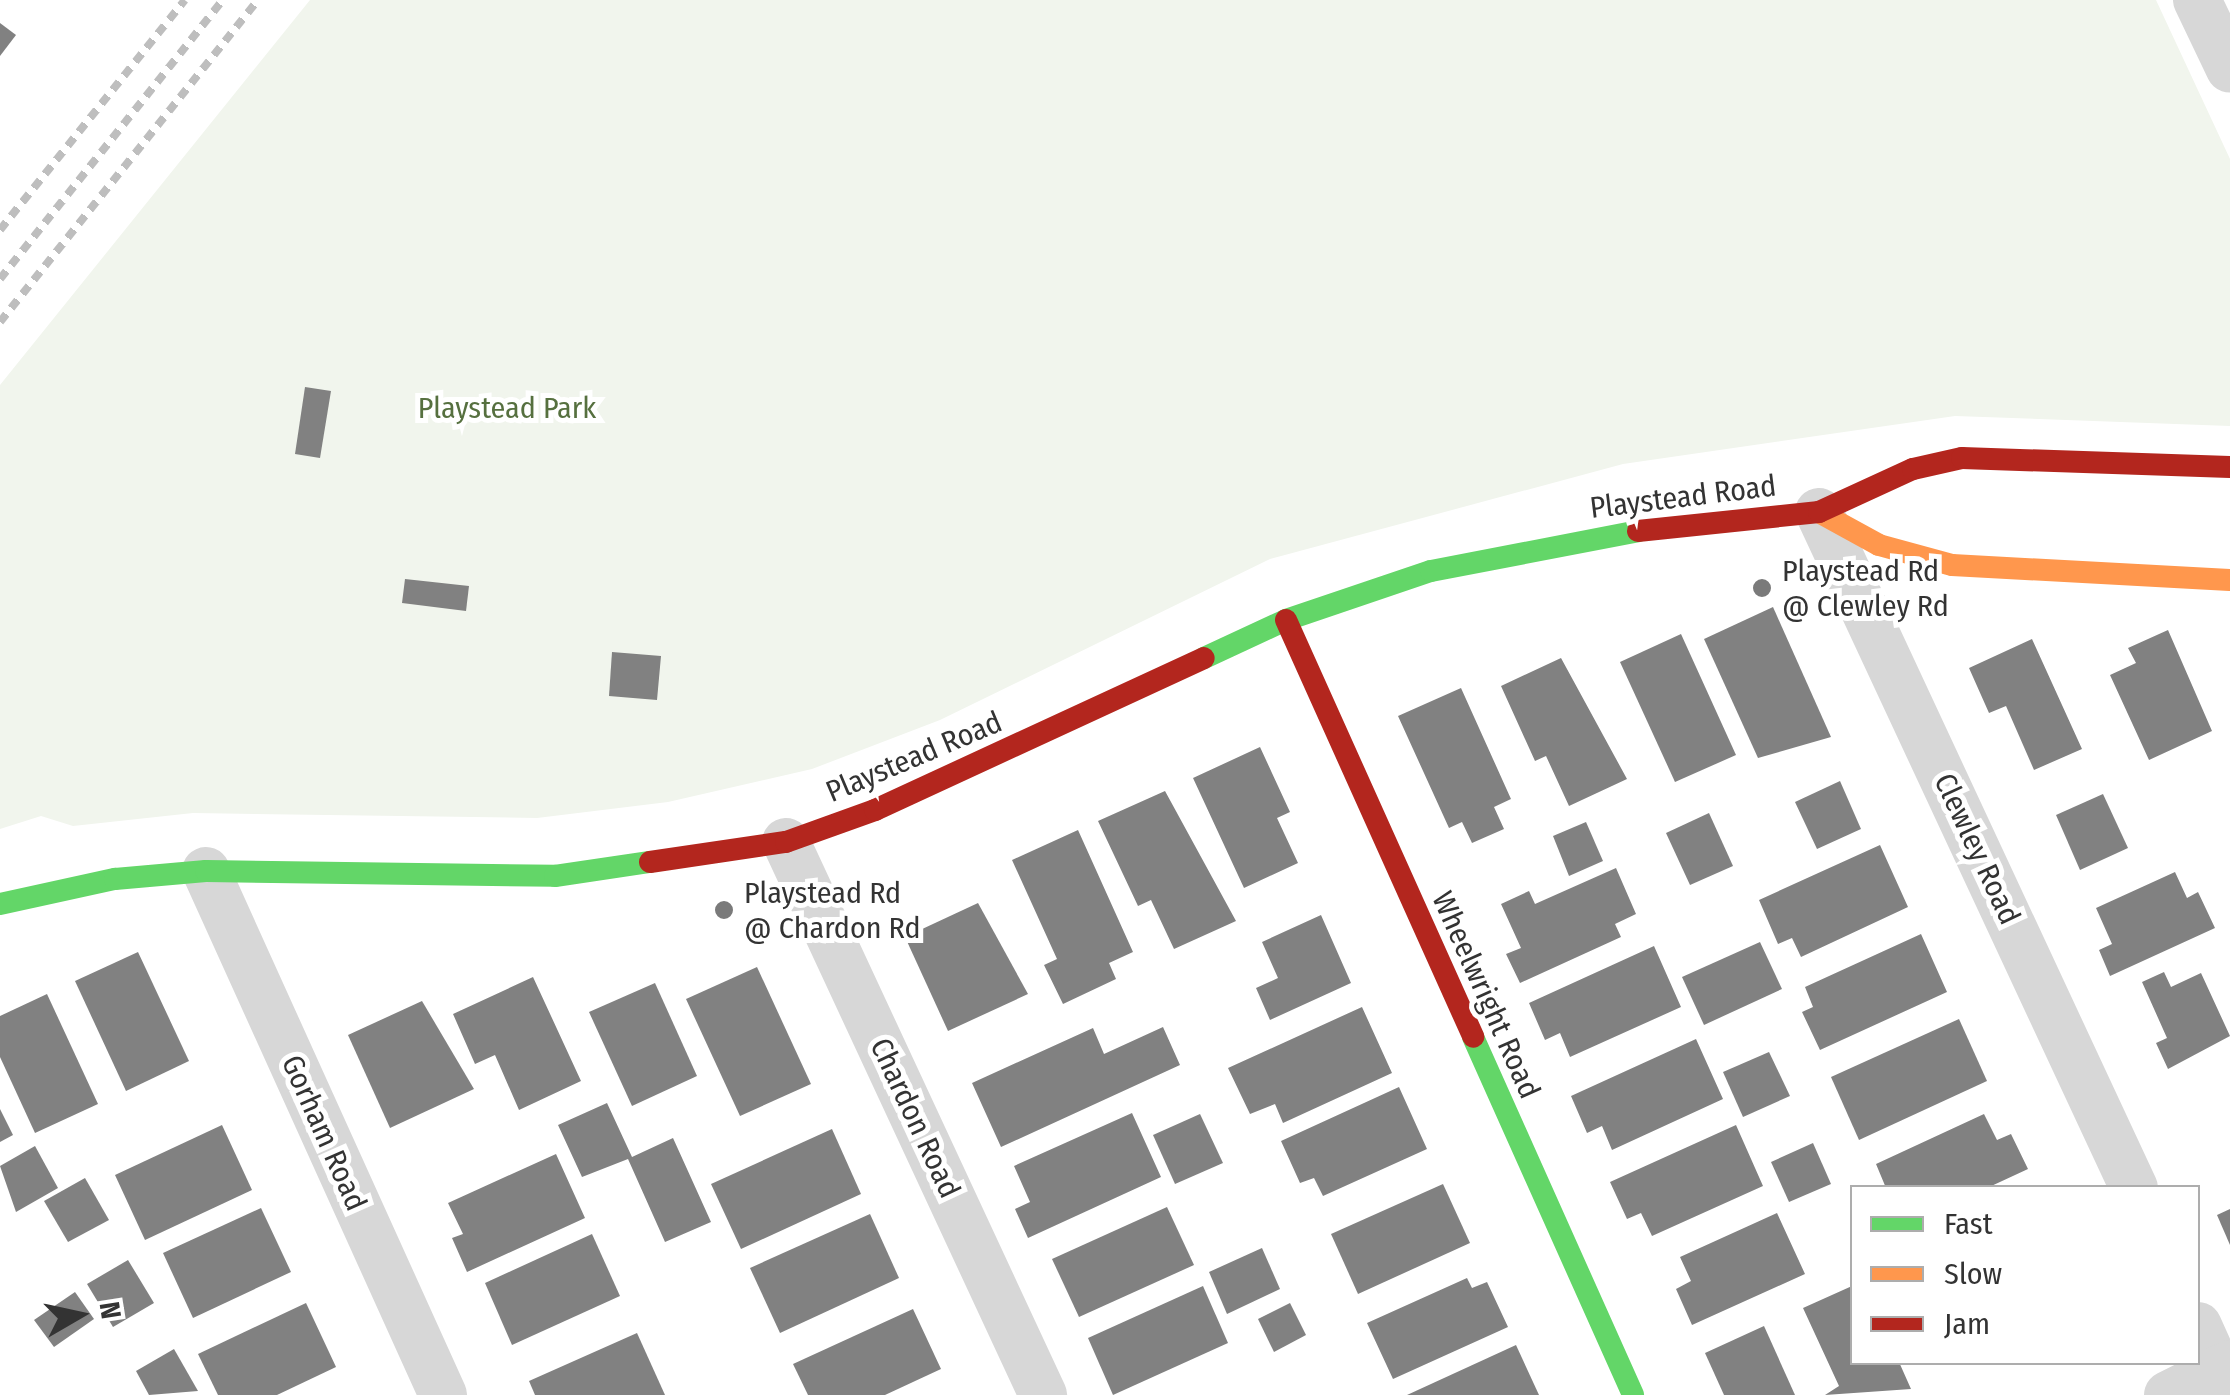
<!DOCTYPE html>
<style>
body{margin:0}
#map{position:relative;width:2230px;height:1395px;overflow:hidden;background:#fff;font-family:"Fira Sans Condensed",sans-serif}
div>[style]{position:absolute}
[style*='--x']{left:calc(var(--x)*1px);top:calc(var(--y)*1px);width:calc(var(--w)*1px);rotate:calc(var(--a)*1deg)}
.green>*{inset:0;background:#f1f5ed}
.building>*{inset:0;background:#818181}
.street>*{height:48px;margin:-24px;padding:0 24px;transform-origin:24px;border-radius:24px;background:#d7d7d7}
.fast>*{height:22px;margin:-11px;padding:0 11px;transform-origin:11px;border-radius:11px;background:#63d668}
.slow>*{height:22px;margin:-11px;padding:0 11px;transform-origin:11px;border-radius:11px;background:#ff974d}
.jam>*{height:22px;margin:-11px;padding:0 11px;transform-origin:11px;border-radius:11px;background:#b3261e}
.rail>*{height:8px;margin-top:-4px;transform-origin:0;background:repeating-linear-gradient(90deg,#bebebe 0 10px,transparent 0 18px)}
.dots>*{width:28px;height:28px;translate:-50% -50%;box-sizing:border-box;border:5px solid #fff;border-radius:50%}
span{translate:-50% -50%;white-space:nowrap;text-align:center;line-height:1.15;-webkit-text-stroke:10px #fff;paint-order:stroke}
.park-label{font-size:30px;color:#56703f}
.street-label{font-size:30px;color:#333}
.poi-label{font-size:30px;color:#333}
.left{translate:0 -50%;text-align:left}
.legend{position:absolute;left:1850px;top:1185px;width:350px;height:180px;box-sizing:border-box;background:#fff;border:2px solid #adadad;margin:0;padding:12px 18px;list-style:none;font-size:30px;color:#333}
.legend li{display:flex;align-items:center;gap:20px;height:50px}
.legend b{width:50px;border:2px solid #adadad}
.north{position:absolute;left:30px;top:1265px;width:100px;height:100px;-webkit-text-stroke:8px #fff;paint-order:stroke;rotate:81deg;font-size:28px;font-weight:700;line-height:40px;text-align:center;color:#333}
.north::after{content:'';display:block;margin:auto;width:35px;height:45px;background:#333;clip-path:polygon(50% 0,100% 100%,50% 72%,0 100%)}
</style>
<div id="map">
<div class="green">
<div style="clip-path:polygon(310px 0,2156px 0,2230px 159px,2230px 426px,1955px 416px,1623px 464px,1270px 559px,940px 720px,812px 769px,668px 802px,537px 818px,193px 813px,73px 826px,41px 816px,0 829px,0 385px)"></div>
</div>
<div class="building">
<div style="clip-path:polygon(0 23px,16px 35px,0 56px)"></div>
<div style="clip-path:polygon(305px 387px,331px 391px,320px 458px,295px 454px)"></div>
<div style="clip-path:polygon(405px 579px,469px 586px,466px 611px,402px 603px)"></div>
<div style="clip-path:polygon(1773px 607px,1831px 737px,1758px 758px,1704px 639px)"></div>
<div style="clip-path:polygon(2168px 630px,2212px 731px,2149px 760px,2110px 675px,2136px 663px,2128px 648px)"></div>
<div style="clip-path:polygon(1681px 634px,1736px 755px,1675px 782px,1620px 662px)"></div>
<div style="clip-path:polygon(2032px 639px,2082px 749px,2034px 770px,2006px 706px,1989px 713px,1969px 668px)"></div>
<div style="clip-path:polygon(612px 652px,661px 656px,657px 700px,609px 696px)"></div>
<div style="clip-path:polygon(1561px 658px,1627px 779px,1569px 806px,1546px 756px,1535px 761px,1501px 686px)"></div>
<div style="clip-path:polygon(1461px 688px,1511px 799px,1494px 807px,1504px 829px,1472px 843px,1462px 822px,1449px 828px,1398px 716px)"></div>
<div style="clip-path:polygon(1260px 747px,1290px 812px,1277px 818px,1298px 863px,1244px 888px,1193px 778px)"></div>
<div style="clip-path:polygon(1840px 781px,1861px 829px,1817px 849px,1795px 802px)"></div>
<div style="clip-path:polygon(1165px 791px,1236px 921px,1174px 949px,1151px 900px,1138px 906px,1098px 821px)"></div>
<div style="clip-path:polygon(2103px 794px,2128px 848px,2080px 870px,2056px 815px)"></div>
<div style="clip-path:polygon(1709px 813px,1733px 866px,1690px 885px,1666px 833px)"></div>
<div style="clip-path:polygon(1586px 822px,1603px 861px,1569px 876px,1553px 836px)"></div>
<div style="clip-path:polygon(1078px 830px,1133px 952px,1109px 963px,1116px 979px,1063px 1004px,1044px 965px,1057px 959px,1012px 860px)"></div>
<div style="clip-path:polygon(1880px 845px,1908px 907px,1801px 957px,1792px 938px,1778px 944px,1759px 900px)"></div>
<div style="clip-path:polygon(1616px 868px,1636px 914px,1615px 924px,1621px 937px,1520px 983px,1506px 954px,1521px 948px,1501px 904px,1529px 891px,1535px 904px)"></div>
<div style="clip-path:polygon(2175px 872px,2187px 898px,2198px 892px,2215px 928px,2110px 976px,2099px 950px,2112px 944px,2096px 908px)"></div>
<div style="clip-path:polygon(978px 903px,1028px 994px,948px 1031px,905px 937px)"></div>
<div style="clip-path:polygon(1321px 915px,1351px 983px,1270px 1020px,1256px 988px,1278px 978px,1262px 942px)"></div>
<div style="clip-path:polygon(1921px 934px,1947px 992px,1820px 1050px,1802px 1012px,1813px 1007px,1805px 987px)"></div>
<div style="clip-path:polygon(1760px 942px,1782px 989px,1704px 1025px,1682px 977px)"></div>
<div style="clip-path:polygon(1654px 946px,1681px 1007px,1570px 1057px,1560px 1033px,1545px 1040px,1529px 1003px)"></div>
<div style="clip-path:polygon(138px 952px,189px 1061px,126px 1091px,75px 981px)"></div>
<div style="clip-path:polygon(757px 967px,811px 1084px,740px 1116px,686px 999px)"></div>
<div style="clip-path:polygon(2164px 972px,2171px 987px,2201px 973px,2230px 1036px,2168px 1069px,2156px 1043px,2167px 1038px,2142px 982px)"></div>
<div style="clip-path:polygon(533px 977px,581px 1081px,519px 1110px,495px 1055px,475px 1064px,453px 1014px)"></div>
<div style="clip-path:polygon(655px 983px,697px 1076px,632px 1106px,589px 1012px)"></div>
<div style="clip-path:polygon(47px 994px,98px 1104px,35px 1133px,0 1057px,0 1016px)"></div>
<div style="clip-path:polygon(422px 1001px,474px 1089px,390px 1128px,348px 1035px)"></div>
<div style="clip-path:polygon(1362px 1007px,1392px 1073px,1283px 1123px,1275px 1104px,1250px 1114px,1228px 1068px)"></div>
<div style="clip-path:polygon(1959px 1019px,1987px 1081px,1859px 1140px,1831px 1077px)"></div>
<div style="clip-path:polygon(1163px 1027px,1180px 1065px,1001px 1147px,972px 1083px,1093px 1028px,1104px 1054px)"></div>
<div style="clip-path:polygon(1696px 1039px,1723px 1099px,1612px 1150px,1602px 1126px,1587px 1133px,1571px 1096px)"></div>
<div style="clip-path:polygon(1769px 1052px,1790px 1096px,1743px 1117px,1723px 1072px)"></div>
<div style="clip-path:polygon(1399px 1087px,1427px 1149px,1323px 1196px,1314px 1178px,1300px 1183px,1281px 1141px)"></div>
<div style="clip-path:polygon(607px 1103px,632px 1157px,673px 1138px,711px 1222px,665px 1242px,628px 1159px,582px 1177px,558px 1125px)"></div>
<div style="clip-path:polygon(0 1109px,13px 1135px,0 1142px)"></div>
<div style="clip-path:polygon(1132px 1113px,1161px 1177px,1028px 1238px,1015px 1209px,1030px 1202px,1014px 1166px)"></div>
<div style="clip-path:polygon(1200px 1114px,1223px 1163px,1175px 1184px,1153px 1135px)"></div>
<div style="clip-path:polygon(1984px 1114px,1997px 1140px,2011px 1134px,2028px 1169px,1987px 1188px,1886px 1188px,1876px 1164px)"></div>
<div style="clip-path:polygon(222px 1125px,252px 1190px,145px 1240px,115px 1175px)"></div>
<div style="clip-path:polygon(1736px 1125px,1763px 1186px,1652px 1236px,1641px 1213px,1627px 1219px,1610px 1182px)"></div>
<div style="clip-path:polygon(832px 1129px,861px 1194px,741px 1249px,711px 1184px)"></div>
<div style="clip-path:polygon(1813px 1143px,1831px 1184px,1789px 1202px,1771px 1162px)"></div>
<div style="clip-path:polygon(35px 1146px,58px 1188px,16px 1212px,0 1166px)"></div>
<div style="clip-path:polygon(556px 1154px,585px 1218px,467px 1272px,452px 1238px,463px 1234px,448px 1203px)"></div>
<div style="clip-path:polygon(85px 1178px,109px 1220px,68px 1242px,44px 1201px)"></div>
<div style="clip-path:polygon(1443px 1184px,1470px 1243px,1358px 1294px,1331px 1234px)"></div>
<div style="clip-path:polygon(1167px 1207px,1194px 1265px,1079px 1317px,1052px 1259px)"></div>
<div style="clip-path:polygon(261px 1208px,291px 1272px,193px 1318px,163px 1253px)"></div>
<div style="clip-path:polygon(2230px 1209px,2230px 1245px,2217px 1215px)"></div>
<div style="clip-path:polygon(1777px 1213px,1805px 1274px,1692px 1325px,1676px 1289px,1691px 1281px,1680px 1257px)"></div>
<div style="clip-path:polygon(870px 1214px,899px 1278px,780px 1333px,750px 1268px)"></div>
<div style="clip-path:polygon(592px 1234px,620px 1296px,512px 1345px,485px 1283px)"></div>
<div style="clip-path:polygon(1262px 1248px,1280px 1289px,1227px 1314px,1209px 1272px)"></div>
<div style="clip-path:polygon(128px 1260px,154px 1303px,113px 1327px,87px 1284px)"></div>
<div style="clip-path:polygon(1467px 1278px,1472px 1288px,1487px 1282px,1508px 1327px,1393px 1379px,1367px 1323px)"></div>
<div style="clip-path:polygon(1203px 1286px,1228px 1343px,1113px 1395px,1088px 1338px)"></div>
<div style="clip-path:polygon(1852px 1286px,1852px 1362px,1899px 1362px,1911px 1389px,1825px 1395px,1839px 1386px,1803px 1308px)"></div>
<div style="clip-path:polygon(75px 1292px,94px 1319px,54px 1347px,34px 1320px)"></div>
<div style="clip-path:polygon(306px 1303px,336px 1367px,277px 1395px,218px 1395px,198px 1354px)"></div>
<div style="clip-path:polygon(1290px 1303px,1306px 1335px,1274px 1352px,1258px 1319px)"></div>
<div style="clip-path:polygon(913px 1309px,941px 1369px,885px 1395px,808px 1395px,793px 1364px)"></div>
<div style="clip-path:polygon(1764px 1326px,1795px 1395px,1724px 1395px,1705px 1353px)"></div>
<div style="clip-path:polygon(637px 1333px,665px 1395px,535px 1395px,529px 1381px)"></div>
<div style="clip-path:polygon(1516px 1345px,1539px 1395px,1407px 1395px)"></div>
<div style="clip-path:polygon(174px 1349px,198px 1391px,149px 1395px,136px 1371px)"></div>
</div>
<div class="street">
<div style="--x:2197;--y:0;--w:76;--a:64.4"></div>
<div style="--x:1819;--y:512;--w:746;--a:65.02"></div>
<div style="--x:786;--y:842;--w:610;--a:65.07"></div>
<div style="--x:206;--y:871;--w:575;--a:65.66"></div>
<div style="--x:2198;--y:1326;--w:76;--a:65.8"></div>
<div style="--x:2168;--y:1395;--w:69;--a:-26.6"></div>
</div>
<div class="fast">
<div style="--x:1204;--y:658;--w:90;--a:-24.9"></div>
<div style="--x:1286;--y:620;--w:153;--a:-18.7"></div>
<div style="--x:1431;--y:571;--w:211;--a:-10.9"></div>
<div style="--x:0;--y:904;--w:118;--a:-12.3"></div>
<div style="--x:115;--y:879;--w:91;--a:-5"></div>
<div style="--x:206;--y:871;--w:349;--a:0.8"></div>
<div style="--x:555;--y:876;--w:96;--a:-8.4"></div>
<div style="--x:1473;--y:1037;--w:392;--a:65.9"></div>
</div>
<div class="slow">
<div style="--x:1819;--y:512;--w:68;--a:28.8"></div>
<div style="--x:1879;--y:545;--w:76;--a:15.3"></div>
<div style="--x:1952;--y:565;--w:278;--a:3.1"></div>
</div>
<div class="jam">
<div style="--x:1638;--y:531;--w:182;--a:-6"></div>
<div style="--x:1819;--y:512;--w:103;--a:-24.6"></div>
<div style="--x:1913;--y:469;--w:50;--a:-12.7"></div>
<div style="--x:1962;--y:458;--w:268;--a:1.9"></div>
<div style="--x:1286;--y:620;--w:457;--a:65.8"></div>
<div style="--x:650;--y:862;--w:137;--a:-8.4"></div>
<div style="--x:786;--y:842;--w:95;--a:-19.8"></div>
<div style="--x:875;--y:810;--w:362;--a:-24.8"></div>
</div>
<div class="rail">
<div style="--x:0;--y:230;--w:295;--a:-51.2"></div>
<div style="--x:0;--y:279;--w:357;--a:-51.4"></div>
<div style="--x:0;--y:322;--w:413;--a:-51.3"></div>
</div>
<div class="dots">
<div style="left:1762px;top:588px;background:#7a7a7a"></div>
<div style="left:724px;top:910px;background:#7a7a7a"></div>
</div>
<div class="park-label">
<span style="left:507px;top:408px">Playstead Park</span>
</div>
<div class="street-label">
<span style="left:1683px;top:497px;rotate:-7deg">Playstead Road</span>
<span style="left:914px;top:757px;rotate:-23deg">Playstead Road</span>
<span style="left:1977px;top:849px;rotate:65deg">Clewley Road</span>
<span style="left:1486px;top:995px;rotate:66deg">Wheelwright Road</span>
<span style="left:915px;top:1118px;rotate:65deg">Chardon Road</span>
<span style="left:324px;top:1133px;rotate:66deg">Gorham Road</span>
</div>
<div class="poi-label">
<span class="left" style="left:1782px;top:588px">Playstead Rd<br>@ Clewley Rd</span>
<span class="left" style="left:744px;top:910px">Playstead Rd<br>@ Chardon Rd</span>
</div>
<ul class="legend">
<li><b style="height:12px;background:#63d668"></b>Fast</li>
<li><b style="height:12px;background:#ff974d"></b>Slow</li>
<li><b style="height:12px;background:#b3261e"></b>Jam</li>
</ul>
<div class="north">N</div>
</div>
